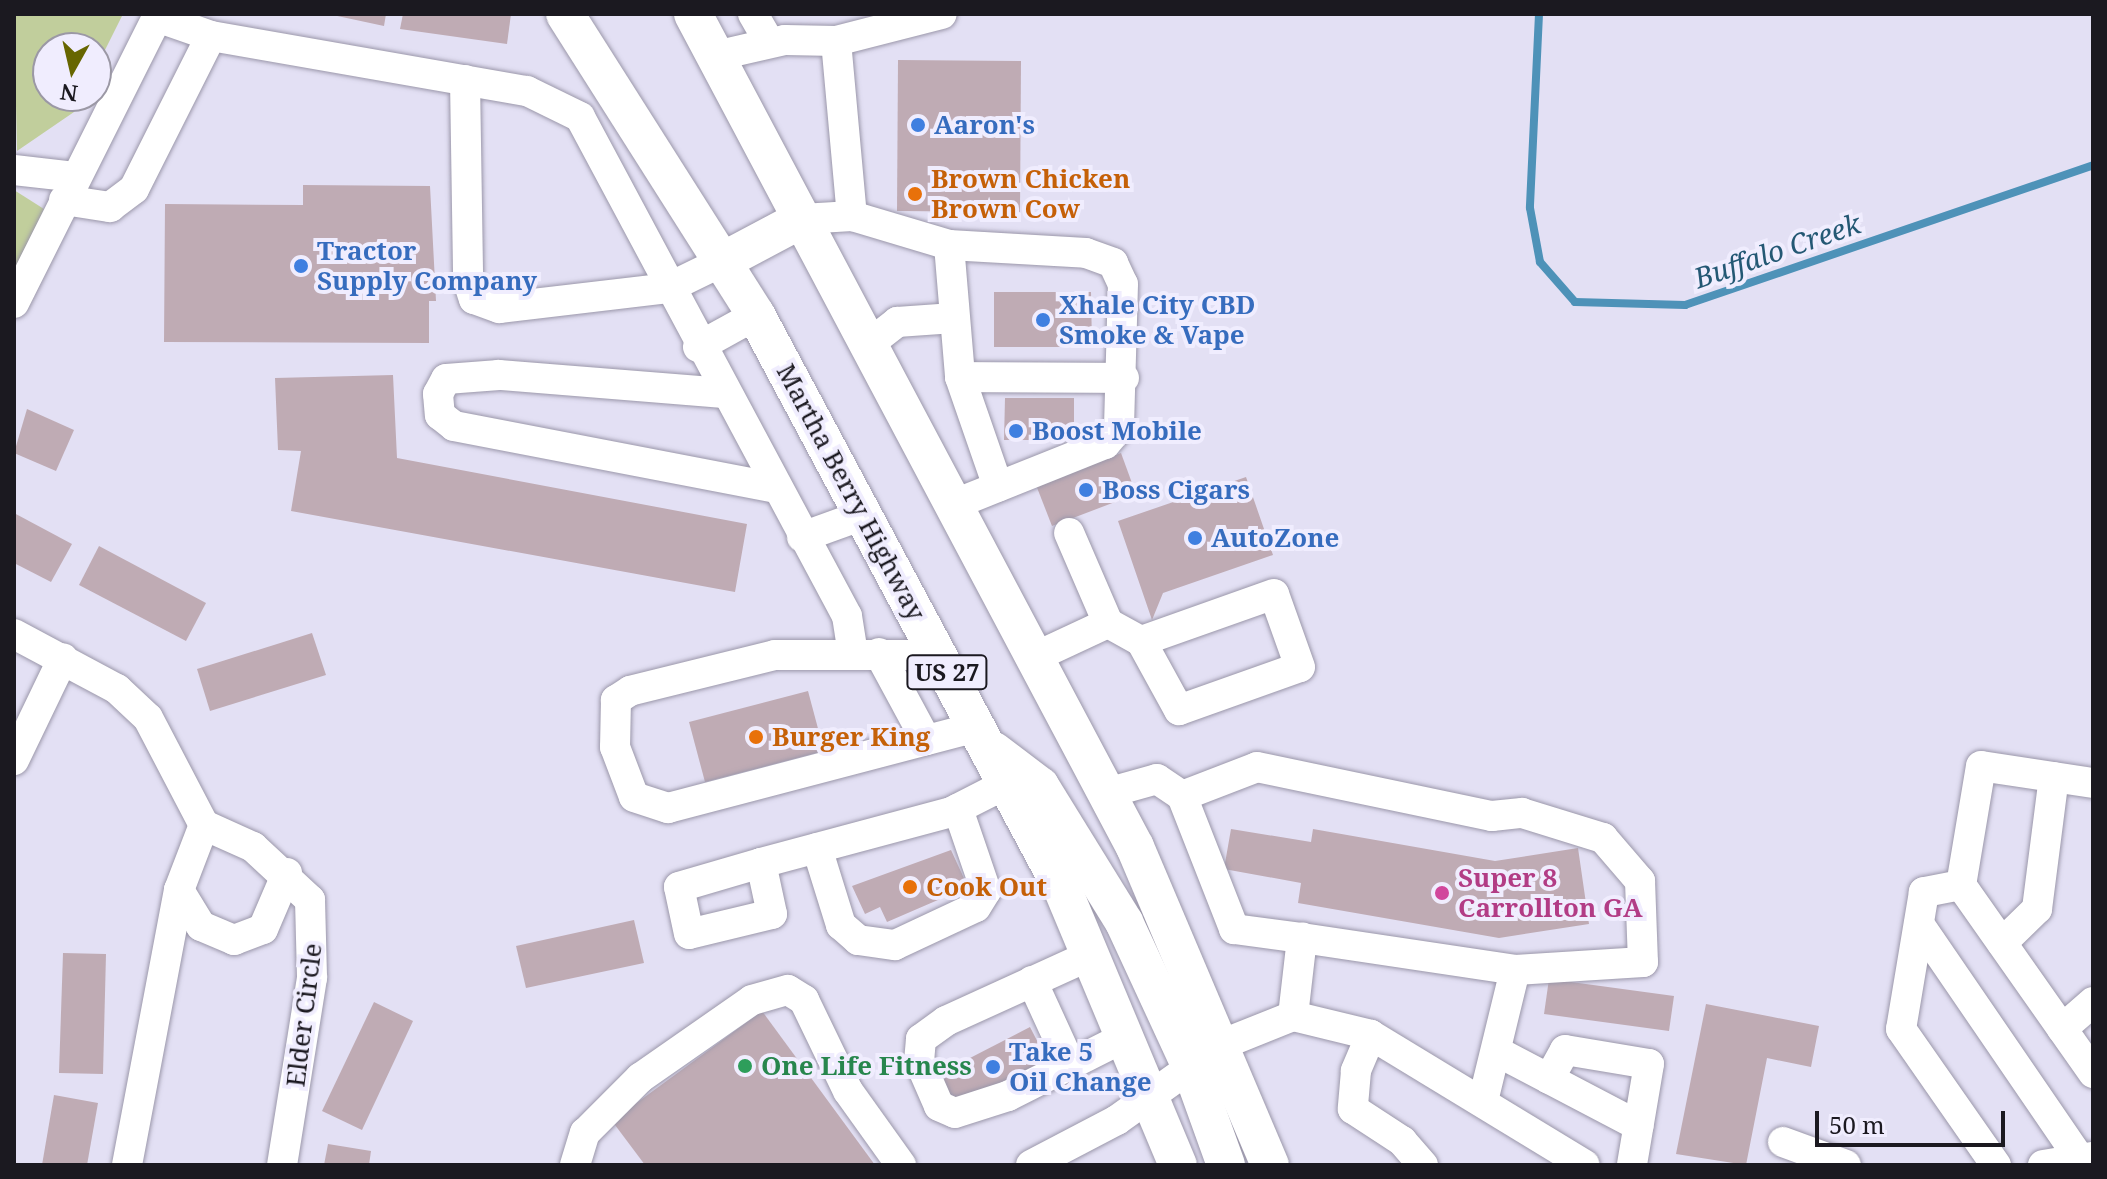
<!DOCTYPE html>
<style>
body{margin:0}
#map{position:relative;width:2107px;height:1179px;overflow:hidden;background:#e3e0f4;font-family:"Noto Serif",serif}
div>[style]{position:absolute}
[style*='--x']{left:calc(var(--x)*1px);top:calc(var(--y)*1px);width:calc(var(--w)*1px);rotate:calc(var(--a)*1deg)}
.green>*{inset:0;background:#c1ce9c}
.stream>*{height:8px;margin:-4px;padding:0 4px;transform-origin:4px;border-radius:4px;background:#4e92b8}
.building>*{inset:0;background:#bfabb4}
.roads{filter:drop-shadow(0 0 2px #9b97aa) drop-shadow(0 0 2px #9b97aa)}
.minor>*{height:30px;margin:-15px;padding:0 15px;transform-origin:15px;border-radius:15px;background:#fff}
.major>*{height:38px;margin:-19px;padding:0 19px;transform-origin:19px;border-radius:19px;background:#fff}
.dots>*{width:22px;height:22px;translate:-50% -50%;box-sizing:border-box;border:4px solid #f0edfe;border-radius:50%}
span{translate:-50% -50%;white-space:nowrap;text-align:center;line-height:1.15;-webkit-text-stroke:8px #f0edfe;paint-order:stroke}
.shield-label span{padding:2px 6px;background:#f0edfe;border:2px solid;border-radius:6px;-webkit-text-stroke-width:0}
.shield-label{font-size:24px;color:#1b1920;font-weight:700}
.shop-label{font-size:26px;color:#366cbe;font-weight:700}
.left{translate:0 -50%;text-align:left}
.food-label{font-size:26px;color:#c56008;font-weight:700}
.street-label{font-size:26px;color:#1b1920}
.hotel-label{font-size:26px;color:#b23c85;font-weight:700}
.leisure-label{font-size:26px;color:#27864d;font-weight:700}
.water-label{font-size:28px;color:#245874;font-style:italic}
.frame{position:absolute;inset:0;border:16px solid #1b1920;pointer-events:none}
.north{position:absolute;left:32px;top:32px;width:80px;height:80px;box-sizing:border-box;background:#f0edfe;border:2px solid #9b98a5;border-radius:50%;rotate:188deg;font-size:22px;font-weight:700;line-height:32px;text-align:center;color:#1b1920}
.north::after{content:'';display:block;margin:auto;width:28px;height:36px;background:#676600;clip-path:polygon(50% 0,100% 100%,50% 72%,0 100%)}
.scale{position:absolute;left:1815px;top:1111px;width:190px;height:36px;box-sizing:border-box;border:4px solid #1b1920;border-top:0;padding-left:10px;font-size:24px;line-height:28px;white-space:nowrap;color:#1b1920;-webkit-text-stroke:6px #f0edfe;paint-order:stroke}
</style>
<div id="map">
<div class="green">
<div style="clip-path:polygon(14px 14px,123px 14px,96px 68px,96px 48px,48px 48px,48px 96px,82px 96px,74px 112px,17px 151px)"></div>
<div style="clip-path:polygon(14px 190px,44px 209px,14px 271px)"></div>
</div>
<div class="stream">
<div style="--x:1539;--y:14;--w:194;--a:92.7"></div>
<div style="--x:1530;--y:208;--w:55;--a:79.5"></div>
<div style="--x:1540;--y:262;--w:53;--a:48.8"></div>
<div style="--x:1575;--y:302;--w:110;--a:1.6"></div>
<div style="--x:1685;--y:305;--w:431;--a:-18.9"></div>
</div>
<div class="building">
<div style="clip-path:polygon(328px 14px,386px 14px,384px 26px)"></div>
<div style="clip-path:polygon(403px 14px,511px 14px,507px 44px,400px 29px)"></div>
<div style="clip-path:polygon(898px 60px,1021px 61px,1020px 212px,897px 211px)"></div>
<div style="clip-path:polygon(303px 185px,430px 186px,436px 301px,429px 301px,429px 343px,164px 342px,165px 204px,303px 205px)"></div>
<div style="clip-path:polygon(994px 292px,1091px 292px,1092px 347px,994px 347px)"></div>
<div style="clip-path:polygon(393px 375px,397px 458px,747px 524px,735px 592px,291px 511px,301px 451px,278px 450px,275px 378px)"></div>
<div style="clip-path:polygon(1005px 398px,1074px 398px,1074px 440px,1004px 440px)"></div>
<div style="clip-path:polygon(27px 409px,74px 430px,56px 471px,14px 453px)"></div>
<div style="clip-path:polygon(1121px 453px,1136px 494px,1052px 526px,1036px 485px)"></div>
<div style="clip-path:polygon(1246px 477px,1273px 555px,1163px 593px,1152px 620px,1118px 521px)"></div>
<div style="clip-path:polygon(14px 513px,72px 544px,51px 582px,14px 563px)"></div>
<div style="clip-path:polygon(99px 546px,206px 603px,186px 641px,79px 585px)"></div>
<div style="clip-path:polygon(312px 633px,326px 675px,210px 711px,197px 669px)"></div>
<div style="clip-path:polygon(808px 691px,824px 751px,705px 782px,689px 722px)"></div>
<div style="clip-path:polygon(1231px 829px,1311px 842px,1313px 829px,1495px 861px,1578px 848px,1589px 924px,1499px 938px,1298px 903px,1301px 883px,1224px 869px)"></div>
<div style="clip-path:polygon(951px 850px,968px 887px,887px 922px,880px 907px,865px 914px,852px 886px)"></div>
<div style="clip-path:polygon(634px 920px,644px 963px,526px 988px,516px 946px)"></div>
<div style="clip-path:polygon(63px 953px,106px 954px,103px 1074px,59px 1073px)"></div>
<div style="clip-path:polygon(1549px 979px,1674px 996px,1669px 1031px,1544px 1014px)"></div>
<div style="clip-path:polygon(374px 1002px,413px 1021px,362px 1130px,322px 1111px)"></div>
<div style="clip-path:polygon(1706px 1004px,1819px 1026px,1811px 1067px,1767px 1058px,1746px 1165px,1676px 1154px)"></div>
<div style="clip-path:polygon(762px 1011px,875px 1165px,645px 1165px,612px 1121px)"></div>
<div style="clip-path:polygon(1030px 1027px,1047px 1060px,957px 1107px,939px 1074px)"></div>
<div style="clip-path:polygon(54px 1095px,98px 1103px,87px 1165px,42px 1165px)"></div>
<div style="clip-path:polygon(328px 1144px,371px 1151px,369px 1165px,324px 1165px)"></div>
</div>
<div class="roads">
<div class="minor">
<div style="--x:753;--y:14;--w:32;--a:60"></div>
<div style="--x:157;--y:17;--w:57;--a:19.4"></div>
<div style="--x:211;--y:36;--w:321;--a:9.9"></div>
<div style="--x:527;--y:91;--w:59;--a:26.1"></div>
<div style="--x:580;--y:117;--w:566;--a:61.85"></div>
<div style="--x:847;--y:616;--w:36;--a:81"></div>
<div style="--x:836;--y:41;--w:109;--a:-14.3"></div>
<div style="--x:715;--y:56;--w:72;--a:-12.9"></div>
<div style="--x:785;--y:40;--w:51;--a:1.1"></div>
<div style="--x:836;--y:41;--w:176;--a:84.8"></div>
<div style="--x:465;--y:80;--w:201;--a:89.1"></div>
<div style="--x:468;--y:281;--w:19;--a:72"></div>
<div style="--x:474;--y:299;--w:27;--a:20"></div>
<div style="--x:499;--y:308;--w:170;--a:-6.7"></div>
<div style="--x:668;--y:288;--w:61;--a:-26.1"></div>
<div style="--x:14;--y:170;--w:61;--a:6.5"></div>
<div style="--x:64;--y:200;--w:47;--a:8.7"></div>
<div style="--x:110;--y:207;--w:30;--a:-37"></div>
<div style="--x:134;--y:189;--w:171;--a:-63.3"></div>
<div style="--x:802;--y:219;--w:50;--a:-3.4"></div>
<div style="--x:852;--y:216;--w:101;--a:16.6"></div>
<div style="--x:949;--y:245;--w:137;--a:3.3"></div>
<div style="--x:1086;--y:253;--w:29;--a:20"></div>
<div style="--x:1113;--y:263;--w:23;--a:65"></div>
<div style="--x:1123;--y:284;--w:144;--a:91.6"></div>
<div style="--x:1119;--y:428;--w:21;--a:131"></div>
<div style="--x:1105;--y:444;--w:162;--a:158.2"></div>
<div style="--x:949;--y:245;--w:132;--a:85.2"></div>
<div style="--x:960;--y:377;--w:116;--a:70.9"></div>
<div style="--x:14;--y:303;--w:323;--a:-63.4"></div>
<div style="--x:869;--y:344;--w:36;--a:-38"></div>
<div style="--x:897;--y:322;--w:57;--a:-4"></div>
<div style="--x:698;--y:347;--w:66;--a:-28.9"></div>
<div style="--x:960;--y:377;--w:164;--a:0.3"></div>
<div style="--x:724;--y:393;--w:226;--a:-175.4"></div>
<div style="--x:499;--y:375;--w:53;--a:175.7"></div>
<div style="--x:446;--y:379;--w:17;--a:118"></div>
<div style="--x:438;--y:394;--w:21;--a:85"></div>
<div style="--x:440;--y:415;--w:18;--a:38"></div>
<div style="--x:454;--y:426;--w:327;--a:10.9"></div>
<div style="--x:802;--y:537;--w:65;--a:-19.8"></div>
<div style="--x:1108;--y:623;--w:38;--a:29"></div>
<div style="--x:1141;--y:641;--w:79;--a:61.2"></div>
<div style="--x:1179;--y:710;--w:128;--a:-19.6"></div>
<div style="--x:1300;--y:667;--w:77;--a:-109.6"></div>
<div style="--x:1274;--y:594;--w:141;--a:160.5"></div>
<div style="--x:14;--y:634;--w:117;--a:28.1"></div>
<div style="--x:117;--y:689;--w:42;--a:43.1"></div>
<div style="--x:148;--y:718;--w:121;--a:62.4"></div>
<div style="--x:879;--y:653;--w:99;--a:61.6"></div>
<div style="--x:938;--y:655;--w:163;--a:180"></div>
<div style="--x:775;--y:655;--w:149;--a:166.1"></div>
<div style="--x:630;--y:691;--w:17;--a:147"></div>
<div style="--x:616;--y:700;--w:47;--a:91.2"></div>
<div style="--x:615;--y:747;--w:53;--a:69.2"></div>
<div style="--x:634;--y:797;--w:36;--a:18"></div>
<div style="--x:668;--y:808;--w:318;--a:-14.7"></div>
<div style="--x:1035;--y:657;--w:81;--a:-25"></div>
<div style="--x:1108;--y:623;--w:98;--a:-113.4"></div>
<div style="--x:14;--y:760;--w:113;--a:-64.3"></div>
<div style="--x:2093;--y:783;--w:113;--a:-171.4"></div>
<div style="--x:1981;--y:766;--w:121;--a:99.5"></div>
<div style="--x:1961;--y:885;--w:230;--a:54.9"></div>
<div style="--x:1107;--y:793;--w:52;--a:-15.6"></div>
<div style="--x:1157;--y:779;--w:30;--a:34"></div>
<div style="--x:1182;--y:796;--w:143;--a:68.6"></div>
<div style="--x:1234;--y:929;--w:69;--a:7.5"></div>
<div style="--x:1182;--y:796;--w:80;--a:-21.1"></div>
<div style="--x:1257;--y:767;--w:240;--a:11.8"></div>
<div style="--x:1492;--y:816;--w:30;--a:-6"></div>
<div style="--x:1522;--y:813;--w:85;--a:17.2"></div>
<div style="--x:1603;--y:838;--w:57;--a:49.3"></div>
<div style="--x:1640;--y:881;--w:81;--a:87.9"></div>
<div style="--x:1643;--y:962;--w:128;--a:176.4"></div>
<div style="--x:817;--y:848;--w:81;--a:72.7"></div>
<div style="--x:841;--y:925;--w:23;--a:41"></div>
<div style="--x:858;--y:940;--w:37;--a:8"></div>
<div style="--x:895;--y:945;--w:89;--a:-25.1"></div>
<div style="--x:976;--y:907;--w:19;--a:-58"></div>
<div style="--x:986;--y:891;--w:87;--a:-108.9"></div>
<div style="--x:761;--y:863;--w:52;--a:77.8"></div>
<div style="--x:772;--y:914;--w:85;--a:166.5"></div>
<div style="--x:689;--y:934;--w:48;--a:-102"></div>
<div style="--x:679;--y:887;--w:85;--a:-16.3"></div>
<div style="--x:761;--y:863;--w:197;--a:-15"></div>
<div style="--x:951;--y:812;--w:62;--a:-27"></div>
<div style="--x:1961;--y:885;--w:38;--a:169"></div>
<div style="--x:1924;--y:892;--w:139;--a:99.5"></div>
<div style="--x:1901;--y:1029;--w:166;--a:55.1"></div>
<div style="--x:179;--y:890;--w:42;--a:58.6"></div>
<div style="--x:201;--y:926;--w:36;--a:23"></div>
<div style="--x:234;--y:940;--w:31;--a:-21"></div>
<div style="--x:263;--y:929;--w:61;--a:-66.8"></div>
<div style="--x:1919;--y:924;--w:285;--a:55.6"></div>
<div style="--x:2002;--y:943;--w:49;--a:-44.2"></div>
<div style="--x:2037;--y:909;--w:133;--a:-82.7"></div>
<div style="--x:1093;--y:954;--w:162;--a:155.5"></div>
<div style="--x:946;--y:1021;--w:31;--a:144"></div>
<div style="--x:921;--y:1039;--w:21;--a:95"></div>
<div style="--x:919;--y:1060;--w:50;--a:66.5"></div>
<div style="--x:939;--y:1106;--w:17;--a:24"></div>
<div style="--x:955;--y:1113;--w:56;--a:-17.8"></div>
<div style="--x:1008;--y:1096;--w:133;--a:-26.8"></div>
<div style="--x:1032;--y:981;--w:94;--a:65.4"></div>
<div style="--x:1293;--y:1016;--w:79;--a:-83.4"></div>
<div style="--x:1302;--y:938;--w:215;--a:8.5"></div>
<div style="--x:1515;--y:970;--w:135;--a:103.7"></div>
<div style="--x:2062;--y:1029;--w:41;--a:-41.1"></div>
<div style="--x:1371;--y:1035;--w:39;--a:113"></div>
<div style="--x:1356;--y:1071;--w:38;--a:95"></div>
<div style="--x:1353;--y:1109;--w:59;--a:33.1"></div>
<div style="--x:1402;--y:1141;--w:32;--a:49"></div>
<div style="--x:1496;--y:1051;--w:161;--a:27.7"></div>
<div style="--x:1549;--y:1079;--w:33;--a:-61"></div>
<div style="--x:1565;--y:1050;--w:85;--a:9.5"></div>
<div style="--x:1649;--y:1064;--w:102;--a:99.6"></div>
<div style="--x:1783;--y:1142;--w:67;--a:20.1"></div>
<div style="--x:127;--y:1165;--w:280;--a:-79.3"></div>
<div style="--x:179;--y:890;--w:70;--a:-69"></div>
<div style="--x:204;--y:825;--w:54;--a:24.2"></div>
<div style="--x:253;--y:847;--w:78;--a:42.9"></div>
<div style="--x:310;--y:900;--w:78;--a:88.5"></div>
<div style="--x:312;--y:978;--w:189;--a:99.1"></div>
<div style="--x:575;--y:1165;--w:34;--a:-73"></div>
<div style="--x:585;--y:1133;--w:78;--a:-45"></div>
<div style="--x:640;--y:1078;--w:136;--a:-34.9"></div>
<div style="--x:752;--y:1000;--w:37;--a:-16"></div>
<div style="--x:788;--y:990;--w:19;--a:32"></div>
<div style="--x:804;--y:1000;--w:101;--a:64.2"></div>
<div style="--x:848;--y:1091;--w:91;--a:54.4"></div>
<div style="--x:1031;--y:1165;--w:97;--a:-27.6"></div>
<div style="--x:1117;--y:1120;--w:130;--a:-35.6"></div>
<div style="--x:1223;--y:1044;--w:75;--a:-21.8"></div>
<div style="--x:1293;--y:1016;--w:80;--a:13.7"></div>
<div style="--x:1371;--y:1035;--w:250;--a:31.3"></div>
<div style="--x:2043;--y:1165;--w:51;--a:-9.1"></div>
</div>
<div class="major">
<div style="--x:565;--y:14;--w:356;--a:57.6"></div>
<div style="--x:756;--y:315;--w:650;--a:61.9"></div>
<div style="--x:1062;--y:888;--w:300;--a:67.3"></div>
<div style="--x:693;--y:14;--w:943;--a:62.05"></div>
<div style="--x:1135;--y:847;--w:345;--a:67"></div>
<div style="--x:723;--y:261;--w:89;--a:-28"></div>
<div style="--x:994;--y:751;--w:58;--a:37.3"></div>
<div style="--x:1040;--y:786;--w:160;--a:58.3"></div>
<div style="--x:1124;--y:922;--w:157;--a:65.2"></div>
<div style="--x:1190;--y:1065;--w:106;--a:70.2"></div>
</div>
</div>
<div class="dots">
<div style="left:918px;top:125px;background:#3f7fe0"></div>
<div style="left:915px;top:194px;background:#e8710a"></div>
<div style="left:301px;top:266px;background:#3f7fe0"></div>
<div style="left:1043px;top:320px;background:#3f7fe0"></div>
<div style="left:1016px;top:431px;background:#3f7fe0"></div>
<div style="left:1086px;top:490px;background:#3f7fe0"></div>
<div style="left:1195px;top:538px;background:#3f7fe0"></div>
<div style="left:756px;top:737px;background:#e8710a"></div>
<div style="left:910px;top:887px;background:#e8710a"></div>
<div style="left:1442px;top:893px;background:#d1479c"></div>
<div style="left:745px;top:1066px;background:#2e9e5b"></div>
<div style="left:993px;top:1067px;background:#3f7fe0"></div>
</div>
<div class="shield-label">
<span style="left:947px;top:672px">US 27</span>
</div>
<div class="shop-label">
<span class="left" style="left:934px;top:125px">Aaron's</span>
<span class="left" style="left:317px;top:266px">Tractor<br>Supply Company</span>
<span class="left" style="left:1059px;top:320px">Xhale City CBD<br>Smoke &amp; Vape</span>
<span class="left" style="left:1032px;top:431px">Boost Mobile</span>
<span class="left" style="left:1102px;top:490px">Boss Cigars</span>
<span class="left" style="left:1211px;top:538px">AutoZone</span>
<span class="left" style="left:1009px;top:1067px">Take 5<br>Oil Change</span>
</div>
<div class="food-label">
<span class="left" style="left:931px;top:194px">Brown Chicken<br>Brown Cow</span>
<span class="left" style="left:772px;top:737px">Burger King</span>
<span class="left" style="left:926px;top:887px">Cook Out</span>
</div>
<div class="street-label">
<span style="left:851px;top:492px;rotate:62deg">Martha Berry Highway</span>
<span style="left:304px;top:1015px;rotate:-83deg">Elder Circle</span>
</div>
<div class="hotel-label">
<span class="left" style="left:1458px;top:893px">Super 8<br>Carrollton GA</span>
</div>
<div class="leisure-label">
<span class="left" style="left:761px;top:1066px">One Life Fitness</span>
</div>
<div class="water-label">
<span style="left:1777px;top:250px;rotate:-19deg">Buffalo Creek</span>
</div>
<div class="frame"></div>
<div class="north">N</div>
<div class="scale">50 m</div>
</div>
